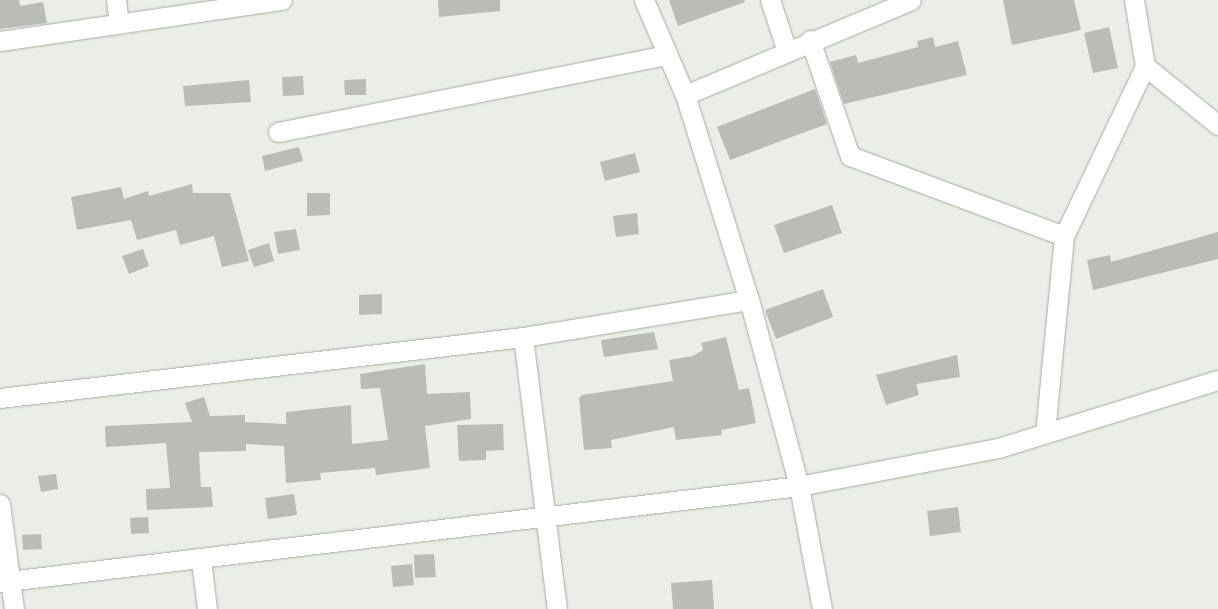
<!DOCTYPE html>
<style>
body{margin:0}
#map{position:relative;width:1218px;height:609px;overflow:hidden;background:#eaeee7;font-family:Rubik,sans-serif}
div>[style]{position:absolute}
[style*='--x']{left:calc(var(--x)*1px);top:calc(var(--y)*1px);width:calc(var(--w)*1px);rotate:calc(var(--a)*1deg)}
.building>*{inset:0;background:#babdb7}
.roads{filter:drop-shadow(0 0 1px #a8aba5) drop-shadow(0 0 1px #a8aba5)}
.minor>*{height:19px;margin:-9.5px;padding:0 9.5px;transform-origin:9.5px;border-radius:9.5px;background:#fff}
span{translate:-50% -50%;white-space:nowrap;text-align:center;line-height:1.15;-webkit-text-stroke:5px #f8fbf5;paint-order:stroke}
</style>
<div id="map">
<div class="building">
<div style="clip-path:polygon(0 0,19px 0,20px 6px,43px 2px,47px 23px,0 29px)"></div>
<div style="clip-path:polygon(438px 0,500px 0,500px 11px,439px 17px)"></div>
<div style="clip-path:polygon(669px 0,744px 0,745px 2px,678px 26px)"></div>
<div style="clip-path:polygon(1003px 0,1074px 0,1081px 30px,1012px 45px)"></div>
<div style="clip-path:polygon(1109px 27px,1118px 68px,1093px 73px,1084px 33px)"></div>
<div style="clip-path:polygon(933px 37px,935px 47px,958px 41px,967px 75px,844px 104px,830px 62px,856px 55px,858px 63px,918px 47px,917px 41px)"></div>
<div style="clip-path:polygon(303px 76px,304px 95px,283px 96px,282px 77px)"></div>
<div style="clip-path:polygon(366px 79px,366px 95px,345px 95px,344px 80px)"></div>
<div style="clip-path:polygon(249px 80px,251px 102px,185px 106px,183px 86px)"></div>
<div style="clip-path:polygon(815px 89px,827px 124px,730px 160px,717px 127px)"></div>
<div style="clip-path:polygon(299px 147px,303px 161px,265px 171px,262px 156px)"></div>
<div style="clip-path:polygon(635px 153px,640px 172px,605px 181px,600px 162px)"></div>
<div style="clip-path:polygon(192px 184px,193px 193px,230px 193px,249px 261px,222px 267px,214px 236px,180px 245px,176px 230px,137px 240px,131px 220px,77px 230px,71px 197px,121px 187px,124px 199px,148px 191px,149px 196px)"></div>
<div style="clip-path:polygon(307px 193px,330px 193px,330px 215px,307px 216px)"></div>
<div style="clip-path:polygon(832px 205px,842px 233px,784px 253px,774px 225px)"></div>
<div style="clip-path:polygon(637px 213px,639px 234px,616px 237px,613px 216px)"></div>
<div style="clip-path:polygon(296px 229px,300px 250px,278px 254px,274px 232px)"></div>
<div style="clip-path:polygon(1218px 232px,1218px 259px,1093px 290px,1087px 260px,1110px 255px,1111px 262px)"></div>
<div style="clip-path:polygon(269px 243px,274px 261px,254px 267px,248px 250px)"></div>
<div style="clip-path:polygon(143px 249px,149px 266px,129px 274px,122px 256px)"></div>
<div style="clip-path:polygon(823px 289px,833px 317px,776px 339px,765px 310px)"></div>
<div style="clip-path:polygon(382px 294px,382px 314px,359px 315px,359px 295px)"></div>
<div style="clip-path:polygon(654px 332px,658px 349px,604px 357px,601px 340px)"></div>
<div style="clip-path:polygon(726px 337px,739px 390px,749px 388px,756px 423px,721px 430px,722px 435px,676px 440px,674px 427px,611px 440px,612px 448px,584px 450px,579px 398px,582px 395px,673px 381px,669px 360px,693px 356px,703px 350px,701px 343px)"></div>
<div style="clip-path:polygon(957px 355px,960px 377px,916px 384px,919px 395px,886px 405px,876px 375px)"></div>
<div style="clip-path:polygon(425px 364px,427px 394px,470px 392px,471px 419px,425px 426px,430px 468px,376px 475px,375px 468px,320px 473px,321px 480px,286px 483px,284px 446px,246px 444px,246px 451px,199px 452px,201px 487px,211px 487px,213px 507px,147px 510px,146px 489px,170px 488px,166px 443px,106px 447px,105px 426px,192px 422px,185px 403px,204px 397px,210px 416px,245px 415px,245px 422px,286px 424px,286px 412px,351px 405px,352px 444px,388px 440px,380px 388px,361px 389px,360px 374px)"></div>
<div style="clip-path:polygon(503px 424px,504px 450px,486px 451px,486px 460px,459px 461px,457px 425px)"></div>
<div style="clip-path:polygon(56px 474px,58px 489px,41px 492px,38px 476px)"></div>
<div style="clip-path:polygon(294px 494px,297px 515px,268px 519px,265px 498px)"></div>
<div style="clip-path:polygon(958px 507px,961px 532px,930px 536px,927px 511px)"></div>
<div style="clip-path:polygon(148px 517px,149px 533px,131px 534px,130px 518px)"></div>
<div style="clip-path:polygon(41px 534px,42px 549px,23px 550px,22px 535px)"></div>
<div style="clip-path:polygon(434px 554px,436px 577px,415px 578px,414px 555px)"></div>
<div style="clip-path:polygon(412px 564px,414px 585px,393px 587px,391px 566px)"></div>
<div style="clip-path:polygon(712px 580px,714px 609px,673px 609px,671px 583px)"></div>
</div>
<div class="roads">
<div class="minor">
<div style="--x:116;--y:0;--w:24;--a:83"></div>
<div style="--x:644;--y:0;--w:103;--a:66.7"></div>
<div style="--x:770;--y:0;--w:54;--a:71.6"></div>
<div style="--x:1134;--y:0;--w:67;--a:80.5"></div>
<div style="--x:1145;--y:66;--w:94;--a:38.9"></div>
<div style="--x:810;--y:40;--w:123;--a:71"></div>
<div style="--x:850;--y:156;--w:228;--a:20.5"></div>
<div style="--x:1064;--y:236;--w:198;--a:95.5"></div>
<div style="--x:0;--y:41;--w:285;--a:-8.3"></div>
<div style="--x:278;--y:132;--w:397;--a:-11.2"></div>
<div style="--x:1064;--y:236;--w:188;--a:-64.5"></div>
<div style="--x:523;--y:337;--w:274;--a:82.9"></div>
<div style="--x:0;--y:398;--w:527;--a:-6.65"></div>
<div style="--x:523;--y:337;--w:229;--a:-9.3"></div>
<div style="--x:0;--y:504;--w:106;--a:82.4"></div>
<div style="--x:201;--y:560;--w:49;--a:83"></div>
<div style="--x:0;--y:582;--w:805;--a:-6.85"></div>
<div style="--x:799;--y:486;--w:203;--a:-10.8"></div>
<div style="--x:998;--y:448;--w:230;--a:-17.2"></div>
<div style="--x:822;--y:609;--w:125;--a:-100.6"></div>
<div style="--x:799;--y:486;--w:193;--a:-105"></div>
<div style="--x:749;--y:300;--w:215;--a:-107.3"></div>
<div style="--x:685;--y:95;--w:245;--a:-22.8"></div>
</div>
</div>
</div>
